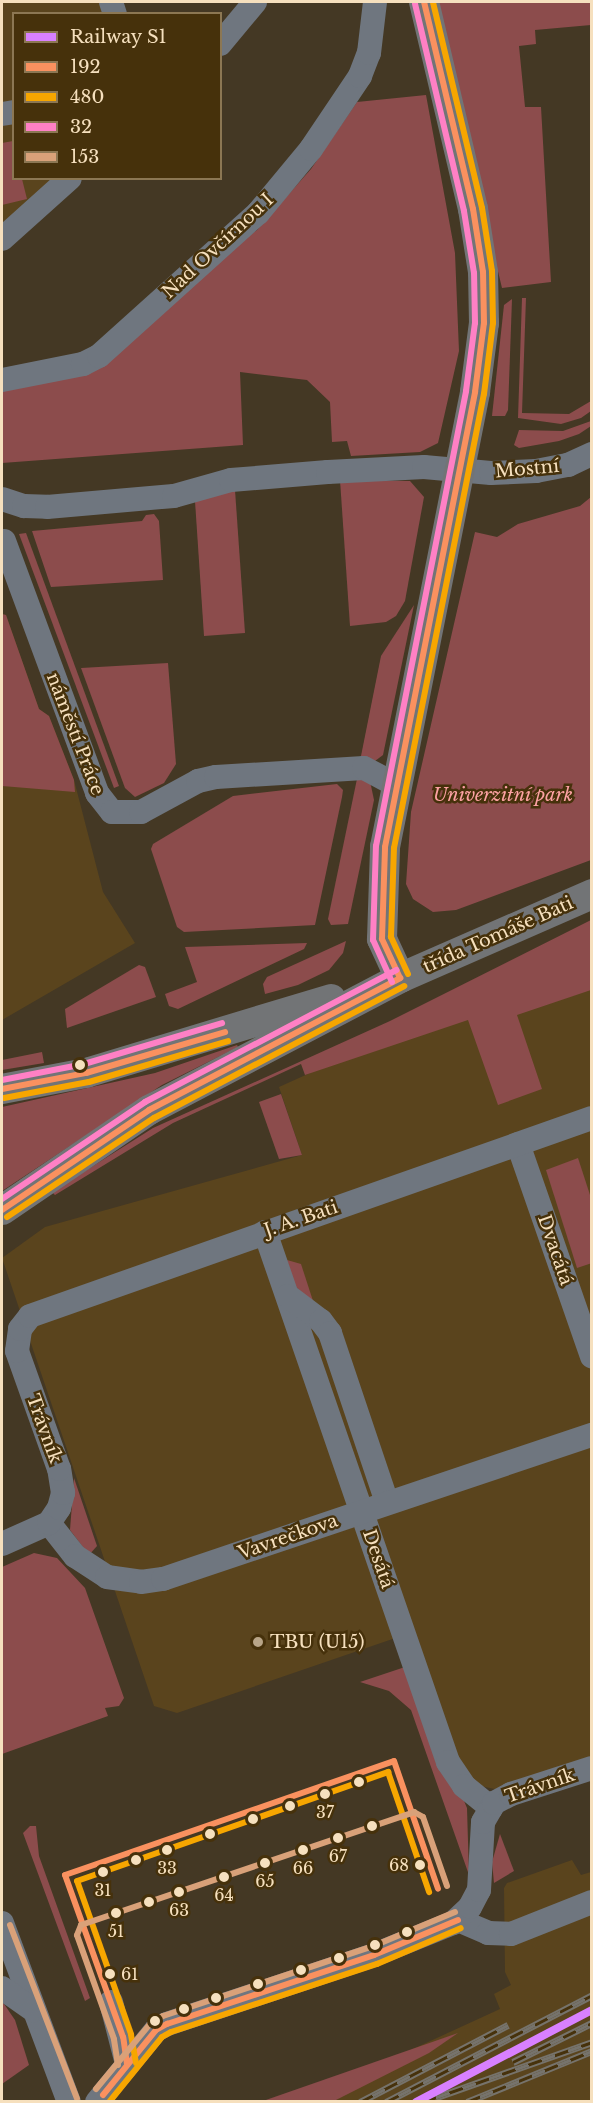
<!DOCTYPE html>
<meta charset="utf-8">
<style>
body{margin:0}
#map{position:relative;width:593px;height:2103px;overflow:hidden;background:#443824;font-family:"Libre Baskerville",serif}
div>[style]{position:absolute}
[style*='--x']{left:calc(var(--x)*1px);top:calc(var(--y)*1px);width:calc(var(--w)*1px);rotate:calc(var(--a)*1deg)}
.built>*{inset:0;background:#5a441d}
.green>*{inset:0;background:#8c4c4c}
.minor>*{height:24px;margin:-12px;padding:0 12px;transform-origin:12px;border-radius:12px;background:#6f767f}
.major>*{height:30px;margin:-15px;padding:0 15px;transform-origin:15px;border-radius:15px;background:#727476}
.rail>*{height:7px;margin-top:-3.5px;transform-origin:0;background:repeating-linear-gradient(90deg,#46310b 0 14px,#76736c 0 28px);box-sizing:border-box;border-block:2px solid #76736c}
.bus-1>*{height:6px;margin:-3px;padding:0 3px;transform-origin:3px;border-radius:3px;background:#fa915f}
.bus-2>*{height:6px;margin:-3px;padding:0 3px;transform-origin:3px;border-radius:3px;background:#f7a600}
.bus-3>*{height:6px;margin:-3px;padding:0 3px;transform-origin:3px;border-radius:3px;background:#ff80c5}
.bus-4>*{height:6px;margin:-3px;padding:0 3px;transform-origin:3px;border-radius:3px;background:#d9a179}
.rail-1>*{height:8px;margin:-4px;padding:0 4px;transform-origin:4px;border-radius:4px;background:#d880ff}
.dots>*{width:16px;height:16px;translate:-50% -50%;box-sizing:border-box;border:3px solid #46310b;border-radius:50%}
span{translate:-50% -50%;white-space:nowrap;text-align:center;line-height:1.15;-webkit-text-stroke:5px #46310b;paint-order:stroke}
.bus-label{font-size:16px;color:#f6e0be}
.right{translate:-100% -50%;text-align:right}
.left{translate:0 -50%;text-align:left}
.street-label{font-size:18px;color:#f6e0be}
.park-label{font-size:18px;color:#fda2a4;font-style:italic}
.poi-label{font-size:18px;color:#f6e0be}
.frame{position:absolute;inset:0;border:3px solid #f6e0be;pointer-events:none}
.legend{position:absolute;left:12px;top:12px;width:210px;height:168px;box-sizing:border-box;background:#46310b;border:2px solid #8c7753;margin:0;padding:8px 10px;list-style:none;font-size:18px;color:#f6e0be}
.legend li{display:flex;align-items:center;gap:12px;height:30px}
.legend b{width:30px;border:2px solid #8c7753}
</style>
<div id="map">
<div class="built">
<div style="clip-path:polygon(2px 2px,103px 2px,108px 13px,14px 14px,14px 178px,62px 179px,2px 231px)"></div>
<div style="clip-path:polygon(2px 614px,6px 615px,39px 709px,49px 716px,74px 780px,103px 892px,135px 943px,2px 1020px)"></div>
<div style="clip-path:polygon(591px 983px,591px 1762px,504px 1791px,471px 1784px,454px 1763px,410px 1633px,177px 1713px,154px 1706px,2px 1258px,45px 1227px,302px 1155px,279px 1087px,481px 996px)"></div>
<div style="clip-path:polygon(572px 1860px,581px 1875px,591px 1872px,591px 2101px,263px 2102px,402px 2054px,500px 2009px,494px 1994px,511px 1985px,505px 1972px,504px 1888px,507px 1883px)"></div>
</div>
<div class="green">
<div style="clip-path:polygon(433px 2px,591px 2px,591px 25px,535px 30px,536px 44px,519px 46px,525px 107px,541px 107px,551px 282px,502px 288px)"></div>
<div style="clip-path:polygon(426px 95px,455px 253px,459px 351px,438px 443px,420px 452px,351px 456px,347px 441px,332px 442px,330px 402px,307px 380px,240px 372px,243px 445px,2px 463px,2px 374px,78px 361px,257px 230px,311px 169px,357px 102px)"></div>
<div style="clip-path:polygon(13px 141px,14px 178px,22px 179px,27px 199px,2px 205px,2px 143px)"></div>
<div style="clip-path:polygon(522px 298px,526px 298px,522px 413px,569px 414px,591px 401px,591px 411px,581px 418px,561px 424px,518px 418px)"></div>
<div style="clip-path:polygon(512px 299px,508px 410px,505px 416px,492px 416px,504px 305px)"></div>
<div style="clip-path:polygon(591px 421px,591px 426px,579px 434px,559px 441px,519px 448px,514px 445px,519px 430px,563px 431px)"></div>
<div style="clip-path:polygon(340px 480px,410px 481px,424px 497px,405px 601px,396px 616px,386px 622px,350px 626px)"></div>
<div style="clip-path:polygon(235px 490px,245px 633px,204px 636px,195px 501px)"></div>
<div style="clip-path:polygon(591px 497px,591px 860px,456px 910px,433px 912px,413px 899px,406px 884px,411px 812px,475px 532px,497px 537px,518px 524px,580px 506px)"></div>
<div style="clip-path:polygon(154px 514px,159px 521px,163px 580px,51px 587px,32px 531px,142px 521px,146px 515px)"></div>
<div style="clip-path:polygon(26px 533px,119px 786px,114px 788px,19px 534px)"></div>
<div style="clip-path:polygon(414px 605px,383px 755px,375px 761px,360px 761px,381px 656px)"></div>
<div style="clip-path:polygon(2px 614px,6px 615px,39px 709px,49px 716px,74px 780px,75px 792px,2px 786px)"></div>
<div style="clip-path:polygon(168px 663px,176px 764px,164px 783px,135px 797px,125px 788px,81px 668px)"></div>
<div style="clip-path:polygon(358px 774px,370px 781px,374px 800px,348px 924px,331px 925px,328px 919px)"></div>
<div style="clip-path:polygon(337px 784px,343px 790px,342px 797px,315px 925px,184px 932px,177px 927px,151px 849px,153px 844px,233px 796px)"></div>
<div style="clip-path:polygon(591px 920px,591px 990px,517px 1015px,542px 1089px,498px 1105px,468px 1020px,305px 1075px,301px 1064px,173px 1123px,55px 1195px,52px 1192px,153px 1128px,390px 1021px)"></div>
<div style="clip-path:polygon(346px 941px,343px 953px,329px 970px,298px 985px,265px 994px,263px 984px,267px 977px)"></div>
<div style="clip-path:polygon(307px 943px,304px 949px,178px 1009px,169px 1006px,165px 994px,197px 982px,185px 947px)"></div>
<div style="clip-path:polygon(139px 965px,145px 967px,156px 997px,67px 1028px,65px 1009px)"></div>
<div style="clip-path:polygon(237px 1045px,238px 1047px,162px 1085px,2px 1191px,2px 1107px,155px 1073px)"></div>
<div style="clip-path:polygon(42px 1052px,44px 1063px,2px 1070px,2px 1060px)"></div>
<div style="clip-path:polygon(281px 1094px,302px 1155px,279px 1159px,259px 1102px)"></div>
<div style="clip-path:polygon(578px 1158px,591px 1198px,592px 1263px,577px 1268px,546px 1170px)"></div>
<div style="clip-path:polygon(287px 1260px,301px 1264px,314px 1304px,295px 1286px)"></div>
<div style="clip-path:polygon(74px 1478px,97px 1546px,89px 1555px,70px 1530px)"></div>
<div style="clip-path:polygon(34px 1553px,57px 1558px,85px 1588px,124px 1698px,119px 1706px,105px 1708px,108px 1716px,2px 1754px,2px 1567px)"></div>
<div style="clip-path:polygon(408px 1666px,467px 1808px,469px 1875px,411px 1710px,389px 1691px,360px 1682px)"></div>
<div style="clip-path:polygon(30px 1826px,36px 1826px,39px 1856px,90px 1998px,85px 2001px,23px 1833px)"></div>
<div style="clip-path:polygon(500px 1834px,514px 1871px,494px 1883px,492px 1862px)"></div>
<div style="clip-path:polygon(2px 2001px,15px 2020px,29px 2065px,2px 2084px)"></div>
<div style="clip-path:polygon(458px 2033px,429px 2053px,334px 2101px,263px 2101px)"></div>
</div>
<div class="minor">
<div style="--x:111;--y:2;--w:13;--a:72"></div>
<div style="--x:220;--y:44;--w:55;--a:-50.2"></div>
<div style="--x:2;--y:114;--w:12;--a:-9"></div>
<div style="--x:2;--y:239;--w:91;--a:-41.9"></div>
<div style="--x:2;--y:380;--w:83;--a:-11.2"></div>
<div style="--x:83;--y:364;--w:18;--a:-27"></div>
<div style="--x:99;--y:356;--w:214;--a:-42"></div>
<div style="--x:258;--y:213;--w:83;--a:-50.4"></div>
<div style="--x:311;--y:149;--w:88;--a:-56.1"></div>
<div style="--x:360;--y:76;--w:25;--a:-69"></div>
<div style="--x:369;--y:53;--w:51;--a:-83.3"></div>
<div style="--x:2;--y:499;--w:23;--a:18"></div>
<div style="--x:24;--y:506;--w:23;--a:2"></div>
<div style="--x:47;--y:507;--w:127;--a:-5"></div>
<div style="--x:174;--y:496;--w:59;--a:-15.7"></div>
<div style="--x:231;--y:480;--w:97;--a:-4.7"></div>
<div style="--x:328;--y:472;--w:96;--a:-3"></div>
<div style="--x:424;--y:467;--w:67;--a:5.1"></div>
<div style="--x:491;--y:473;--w:45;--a:-2.5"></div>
<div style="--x:536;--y:471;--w:33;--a:-11"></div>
<div style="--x:568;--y:465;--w:26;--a:-25"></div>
<div style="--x:4;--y:541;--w:269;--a:69.7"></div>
<div style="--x:97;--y:793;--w:24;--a:52"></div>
<div style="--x:112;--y:812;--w:29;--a:0"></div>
<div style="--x:141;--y:812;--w:65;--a:-28.5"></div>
<div style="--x:198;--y:781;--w:18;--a:-13"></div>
<div style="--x:216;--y:777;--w:148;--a:-3.5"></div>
<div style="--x:364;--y:768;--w:36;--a:28"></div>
<div style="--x:518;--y:1144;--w:225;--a:70.8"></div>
<div style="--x:265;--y:1232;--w:561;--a:70.95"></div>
<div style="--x:448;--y:1762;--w:29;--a:56"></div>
<div style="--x:464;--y:1786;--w:35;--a:39"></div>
<div style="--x:288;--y:1296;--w:41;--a:37.1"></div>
<div style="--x:321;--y:1321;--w:15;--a:53"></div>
<div style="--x:330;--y:1333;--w:178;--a:71.4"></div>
<div style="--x:49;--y:1523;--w:42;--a:51.8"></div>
<div style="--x:75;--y:1556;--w:38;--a:33"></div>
<div style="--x:107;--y:1577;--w:34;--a:8"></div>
<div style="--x:141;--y:1582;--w:22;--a:-8"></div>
<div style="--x:163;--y:1579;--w:453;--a:-18.6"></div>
<div style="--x:2;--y:1544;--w:51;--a:-24.1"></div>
<div style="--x:49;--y:1523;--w:18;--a:-56"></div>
<div style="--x:59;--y:1508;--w:16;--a:-75"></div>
<div style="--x:63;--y:1493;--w:24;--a:-99"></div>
<div style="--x:59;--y:1469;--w:125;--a:-109.6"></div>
<div style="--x:17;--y:1351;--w:22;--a:-82"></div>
<div style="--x:20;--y:1329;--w:16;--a:-52"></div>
<div style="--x:30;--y:1316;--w:596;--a:-19.41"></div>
<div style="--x:458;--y:1920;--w:33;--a:23"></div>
<div style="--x:488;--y:1933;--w:23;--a:2"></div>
<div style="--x:511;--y:1934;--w:87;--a:-21.6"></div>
<div style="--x:2;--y:1923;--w:191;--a:69.5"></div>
<div style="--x:2;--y:1988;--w:39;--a:35"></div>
<div style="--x:111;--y:2002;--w:64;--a:75.5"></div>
<div style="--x:97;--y:2102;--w:93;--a:-50.7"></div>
<div style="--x:156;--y:2030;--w:13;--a:-29"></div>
<div style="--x:167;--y:2024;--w:218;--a:-18.4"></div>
<div style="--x:374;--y:1955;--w:85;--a:-22.1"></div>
<div style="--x:453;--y:1923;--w:23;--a:-43"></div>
<div style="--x:470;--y:1907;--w:19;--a:-62"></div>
<div style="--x:479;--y:1890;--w:68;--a:-86.6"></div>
<div style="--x:483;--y:1822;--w:22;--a:-60"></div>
<div style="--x:494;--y:1803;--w:19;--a:-28"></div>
<div style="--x:511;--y:1794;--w:85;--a:-17.8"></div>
</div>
<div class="major">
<div style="--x:400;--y:978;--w:43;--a:-114.8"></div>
<div style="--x:382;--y:939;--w:92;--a:-88.1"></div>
<div style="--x:385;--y:847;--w:464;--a:-78.8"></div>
<div style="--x:475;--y:392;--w:70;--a:-82.6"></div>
<div style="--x:484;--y:323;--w:51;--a:-91.1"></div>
<div style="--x:483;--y:272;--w:64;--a:-99"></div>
<div style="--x:473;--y:209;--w:213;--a:-103.3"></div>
<div style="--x:2;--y:1089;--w:86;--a:-10.8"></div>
<div style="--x:86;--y:1073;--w:256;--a:-16.8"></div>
<div style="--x:2;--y:1210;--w:178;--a:-34.2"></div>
<div style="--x:149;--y:1110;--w:284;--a:-27.7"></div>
<div style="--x:400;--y:978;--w:210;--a:-23.6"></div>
</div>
<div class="rail">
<div style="--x:513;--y:2062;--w:88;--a:-26.3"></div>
<div style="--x:360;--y:2102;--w:167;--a:-27.5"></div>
<div style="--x:386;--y:2102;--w:232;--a:-27.4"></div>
<div style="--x:423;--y:2102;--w:179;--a:-19.5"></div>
<div style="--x:467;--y:2102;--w:135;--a:-22.2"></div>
</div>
<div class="bus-1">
<div style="--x:400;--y:978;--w:43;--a:-114.8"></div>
<div style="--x:382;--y:939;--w:92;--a:-88.1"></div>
<div style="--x:385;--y:847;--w:464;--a:-78.8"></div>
<div style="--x:475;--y:392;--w:70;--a:-82.6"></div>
<div style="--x:484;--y:323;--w:51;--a:-91.1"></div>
<div style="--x:483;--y:272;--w:64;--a:-99"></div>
<div style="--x:473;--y:209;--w:213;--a:-103.3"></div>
<div style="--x:2;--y:1089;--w:86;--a:-10.8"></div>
<div style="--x:86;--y:1073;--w:145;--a:-16.4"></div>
<div style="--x:2;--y:1210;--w:178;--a:-34.2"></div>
<div style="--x:149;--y:1110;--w:284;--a:-27.7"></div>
<div style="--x:127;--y:2064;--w:27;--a:-98"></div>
<div style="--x:123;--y:2037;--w:172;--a:-109.7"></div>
<div style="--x:65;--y:1875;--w:348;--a:-19.1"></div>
<div style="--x:394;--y:1761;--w:135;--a:71"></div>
<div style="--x:103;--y:2095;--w:84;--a:-50.8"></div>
<div style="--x:156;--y:2030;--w:13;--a:-29"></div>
<div style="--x:167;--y:2024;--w:218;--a:-18.4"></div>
<div style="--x:374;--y:1955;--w:91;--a:-22.6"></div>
</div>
<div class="bus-2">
<div style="--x:408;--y:974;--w:41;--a:-114.7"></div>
<div style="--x:391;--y:937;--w:89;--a:-88.1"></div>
<div style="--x:394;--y:848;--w:463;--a:-78.8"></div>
<div style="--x:484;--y:394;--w:72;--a:-82.8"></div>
<div style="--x:493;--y:323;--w:52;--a:-91.1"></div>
<div style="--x:492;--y:271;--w:64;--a:-99"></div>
<div style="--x:482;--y:208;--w:212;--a:-103.4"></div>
<div style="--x:4;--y:1098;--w:86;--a:-10.7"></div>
<div style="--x:89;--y:1082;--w:145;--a:-16.4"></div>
<div style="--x:7;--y:1217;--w:177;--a:-34"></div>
<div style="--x:154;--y:1118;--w:283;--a:-27.8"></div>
<div style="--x:136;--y:2063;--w:29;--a:-100"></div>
<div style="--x:131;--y:2034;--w:162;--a:-109.4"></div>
<div style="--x:77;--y:1881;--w:330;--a:-19.3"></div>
<div style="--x:388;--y:1772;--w:127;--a:71.1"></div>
<div style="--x:110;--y:2101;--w:82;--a:-50.9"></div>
<div style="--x:162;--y:2037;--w:10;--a:-29"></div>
<div style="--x:171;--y:2032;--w:217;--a:-18.3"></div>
<div style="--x:377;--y:1964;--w:91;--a:-23.2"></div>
</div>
<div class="bus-3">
<div style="--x:392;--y:982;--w:46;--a:-114.3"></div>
<div style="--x:373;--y:940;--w:94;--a:-88.2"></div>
<div style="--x:376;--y:846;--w:464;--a:-78.8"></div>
<div style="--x:466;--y:391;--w:69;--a:-82.5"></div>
<div style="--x:475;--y:323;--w:50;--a:-91.1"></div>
<div style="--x:474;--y:273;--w:63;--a:-99.2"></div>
<div style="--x:464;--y:211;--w:213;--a:-103.3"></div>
<div style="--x:2;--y:1080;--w:84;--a:-11"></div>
<div style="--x:84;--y:1064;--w:144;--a:-16.5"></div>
<div style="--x:2;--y:1199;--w:173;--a:-34.1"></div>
<div style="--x:145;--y:1102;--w:284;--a:-27.7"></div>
</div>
<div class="bus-4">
<div style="--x:10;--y:1925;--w:186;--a:68.9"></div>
<div style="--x:118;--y:2065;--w:26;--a:-99"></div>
<div style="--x:114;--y:2039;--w:110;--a:-109.6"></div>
<div style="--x:77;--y:1935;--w:11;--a:-68"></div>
<div style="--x:81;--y:1925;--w:352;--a:-18.7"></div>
<div style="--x:414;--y:1812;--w:10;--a:29"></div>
<div style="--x:423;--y:1817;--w:73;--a:70.8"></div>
<div style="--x:96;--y:2089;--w:85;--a:-50.3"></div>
<div style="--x:150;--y:2024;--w:15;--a:-32"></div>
<div style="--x:163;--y:2016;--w:219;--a:-18.4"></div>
<div style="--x:371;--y:1947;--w:91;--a:-22.6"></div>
</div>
<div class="rail-1">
<div style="--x:416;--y:2102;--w:199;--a:-27.6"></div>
</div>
<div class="dots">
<div style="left:80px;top:1065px;background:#f6e0be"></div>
<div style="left:258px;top:1642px;background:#b8a588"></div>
<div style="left:359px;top:1782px;background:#f6e0be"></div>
<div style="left:325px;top:1794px;background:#f6e0be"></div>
<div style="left:290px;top:1806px;background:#f6e0be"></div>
<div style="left:253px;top:1819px;background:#f6e0be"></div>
<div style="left:372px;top:1826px;background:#f6e0be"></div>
<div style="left:210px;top:1834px;background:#f6e0be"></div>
<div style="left:338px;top:1838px;background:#f6e0be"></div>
<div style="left:167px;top:1850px;background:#f6e0be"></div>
<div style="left:303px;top:1850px;background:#f6e0be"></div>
<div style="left:136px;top:1860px;background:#f6e0be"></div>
<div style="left:265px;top:1863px;background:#f6e0be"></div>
<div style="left:420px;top:1865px;background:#f6e0be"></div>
<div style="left:103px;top:1872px;background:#f6e0be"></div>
<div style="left:224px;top:1877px;background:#f6e0be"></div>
<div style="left:179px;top:1892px;background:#f6e0be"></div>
<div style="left:149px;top:1902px;background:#f6e0be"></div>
<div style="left:116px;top:1913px;background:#f6e0be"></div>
<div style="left:407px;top:1932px;background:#f6e0be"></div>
<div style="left:375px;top:1945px;background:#f6e0be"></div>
<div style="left:339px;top:1958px;background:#f6e0be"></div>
<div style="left:301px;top:1970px;background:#f6e0be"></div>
<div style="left:110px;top:1974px;background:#f6e0be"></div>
<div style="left:258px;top:1984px;background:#f6e0be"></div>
<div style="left:216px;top:1998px;background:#f6e0be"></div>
<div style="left:184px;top:2009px;background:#f6e0be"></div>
<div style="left:155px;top:2021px;background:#f6e0be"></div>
</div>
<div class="bus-label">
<span style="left:325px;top:1812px">37</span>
<span style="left:338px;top:1856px">67</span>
<span class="right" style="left:409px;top:1865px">68</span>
<span style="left:167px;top:1868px">33</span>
<span style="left:303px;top:1868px">66</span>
<span style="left:265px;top:1881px">65</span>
<span style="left:103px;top:1890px">31</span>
<span style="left:224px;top:1895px">64</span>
<span style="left:179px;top:1910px">63</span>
<span style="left:116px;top:1931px">51</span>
<span class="left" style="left:121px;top:1974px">61</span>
</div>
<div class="street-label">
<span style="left:218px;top:246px;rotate:-43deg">Nad Ovčírnou I</span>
<span style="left:527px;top:469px;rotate:-5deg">Mostní</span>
<span style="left:75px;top:734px;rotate:69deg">náměstí Práce</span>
<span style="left:498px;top:935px;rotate:-24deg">třída Tomáše Bati</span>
<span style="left:301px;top:1219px;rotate:-19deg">J. A. Bati</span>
<span style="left:555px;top:1250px;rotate:71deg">Dvacátá</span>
<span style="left:44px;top:1429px;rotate:70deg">Trávník</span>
<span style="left:288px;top:1537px;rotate:-19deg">Vavrečkova</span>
<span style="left:378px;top:1559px;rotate:71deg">Desátá</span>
<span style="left:540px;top:1786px;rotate:-19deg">Trávník</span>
</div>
<div class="park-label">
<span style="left:503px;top:795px">Univerzitní park</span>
</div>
<div class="poi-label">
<span class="left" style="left:270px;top:1642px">TBU (U15)</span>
</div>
<div class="frame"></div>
<ul class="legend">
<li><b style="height:8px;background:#d880ff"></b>Railway S1</li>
<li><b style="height:8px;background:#fa915f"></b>192</li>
<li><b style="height:8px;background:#f7a600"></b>480</li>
<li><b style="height:8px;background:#ff80c5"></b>32</li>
<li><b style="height:8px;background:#d9a179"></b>153</li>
</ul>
</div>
